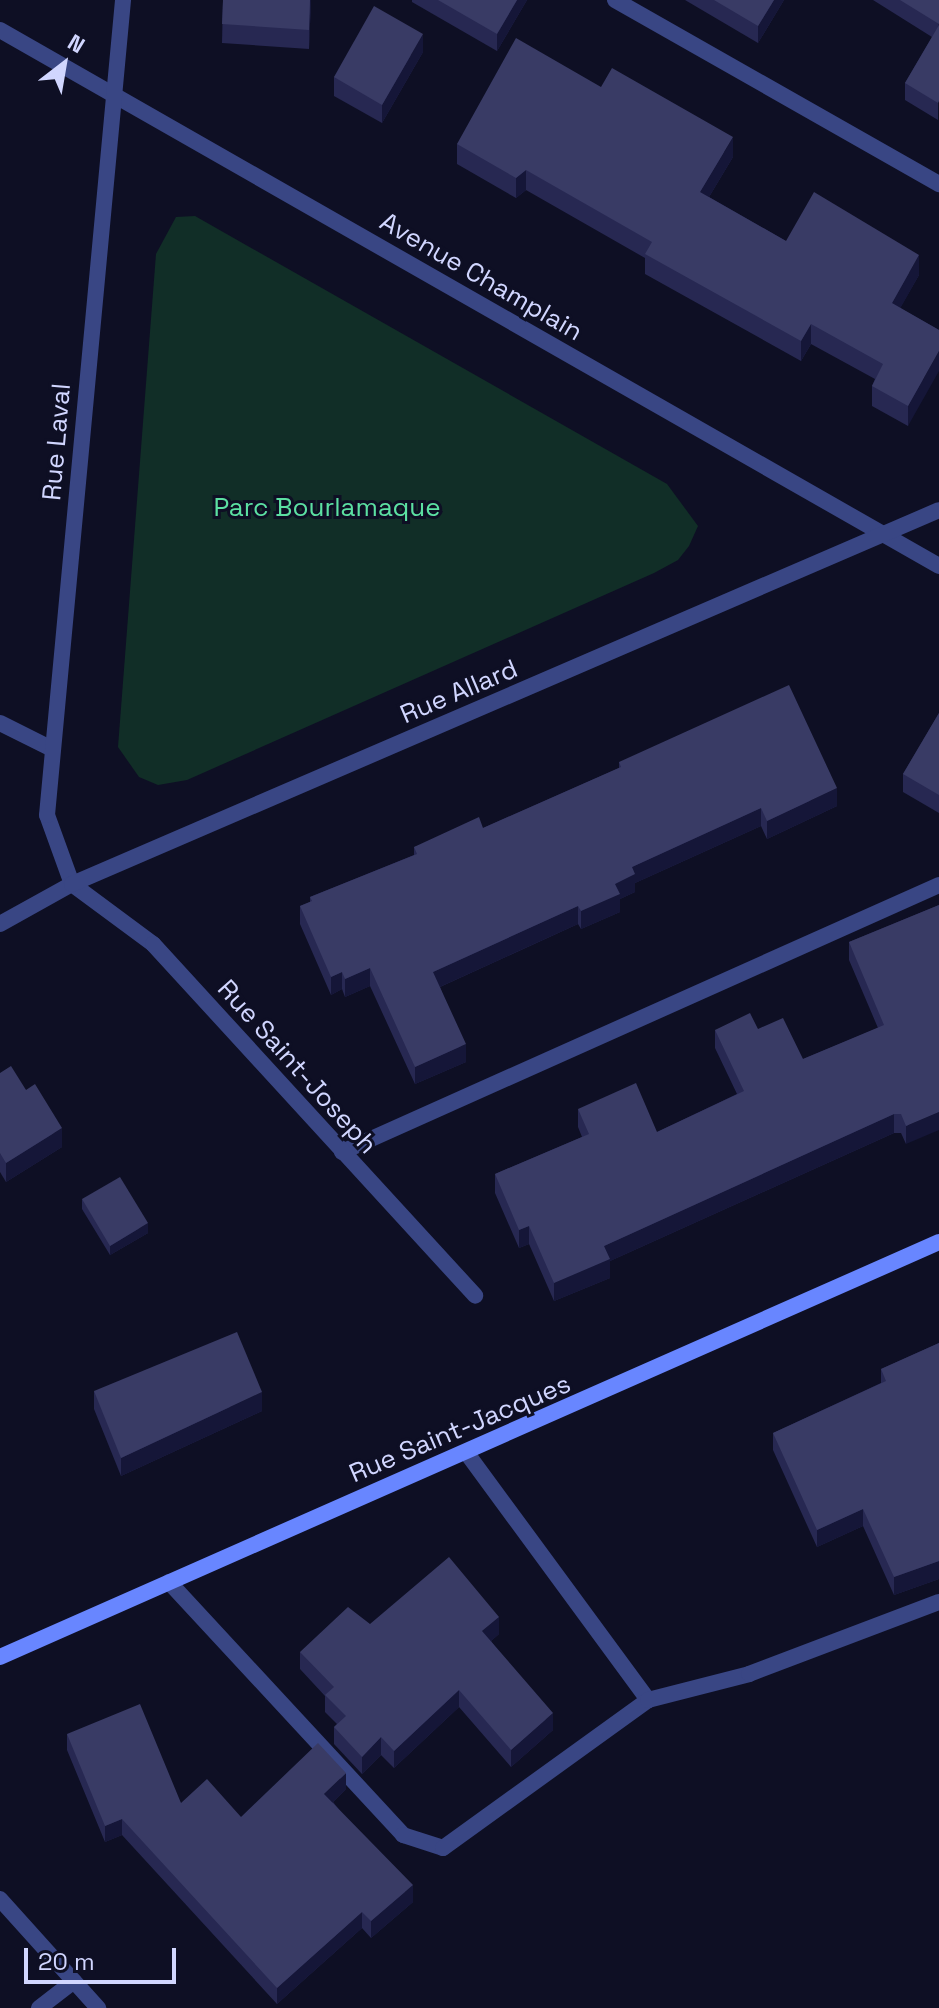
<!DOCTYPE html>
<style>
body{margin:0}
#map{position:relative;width:939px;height:2008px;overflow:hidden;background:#0e0f24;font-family:"Space Grotesk",sans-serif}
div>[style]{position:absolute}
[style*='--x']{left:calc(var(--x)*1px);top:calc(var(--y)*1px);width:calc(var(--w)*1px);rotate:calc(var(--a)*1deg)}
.green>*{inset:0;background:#112e27}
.service>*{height:16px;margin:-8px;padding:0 8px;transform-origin:8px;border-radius:8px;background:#394684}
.minor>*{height:16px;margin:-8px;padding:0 8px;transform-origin:8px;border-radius:8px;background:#394684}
.secondary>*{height:16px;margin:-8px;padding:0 8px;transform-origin:8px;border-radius:8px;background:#6886ff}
.wall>*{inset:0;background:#272852}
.shaded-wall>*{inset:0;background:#151638}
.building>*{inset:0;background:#393b65}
span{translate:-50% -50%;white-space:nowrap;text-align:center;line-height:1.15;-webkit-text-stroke:6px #0e0f24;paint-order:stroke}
.street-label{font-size:26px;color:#d1d6ff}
.park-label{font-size:26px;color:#5ce0a2}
.north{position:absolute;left:24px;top:24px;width:80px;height:80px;-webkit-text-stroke:6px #0e0f24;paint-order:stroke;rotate:31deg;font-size:22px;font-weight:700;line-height:32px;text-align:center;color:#d1d6ff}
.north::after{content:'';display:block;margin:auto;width:28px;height:36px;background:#d1d6ff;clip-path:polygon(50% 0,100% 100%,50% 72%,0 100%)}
.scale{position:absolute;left:24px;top:1948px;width:152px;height:36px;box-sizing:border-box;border:4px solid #d1d6ff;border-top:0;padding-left:10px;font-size:24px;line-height:28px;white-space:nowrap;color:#d1d6ff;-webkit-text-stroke:6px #0e0f24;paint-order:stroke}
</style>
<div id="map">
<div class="green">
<div style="clip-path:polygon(195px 216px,667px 484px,698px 526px,689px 546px,678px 560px,654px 573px,187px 780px,158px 785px,139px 777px,118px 747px,156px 254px,176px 217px)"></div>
</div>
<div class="service">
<div style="--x:615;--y:0;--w:373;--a:29.6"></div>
<div style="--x:0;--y:723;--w:58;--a:26.6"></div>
<div style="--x:342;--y:1152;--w:654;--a:-24.1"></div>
<div style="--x:466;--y:1452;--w:308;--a:53.7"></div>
<div style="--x:169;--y:1582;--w:345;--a:47.2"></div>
<div style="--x:403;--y:1835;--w:42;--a:18"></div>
<div style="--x:443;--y:1848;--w:253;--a:-35.8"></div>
<div style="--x:648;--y:1700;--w:104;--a:-14.4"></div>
<div style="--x:749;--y:1674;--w:203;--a:-20.8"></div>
<div style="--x:39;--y:2008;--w:44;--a:-37.6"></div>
</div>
<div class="minor">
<div style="--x:0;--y:30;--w:1081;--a:29.72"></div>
<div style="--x:72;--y:884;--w:73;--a:-109.9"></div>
<div style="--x:47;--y:815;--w:819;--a:-84.67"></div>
<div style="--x:72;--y:884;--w:101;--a:36.5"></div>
<div style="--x:153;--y:944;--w:477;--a:47.5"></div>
<div style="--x:0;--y:924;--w:82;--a:-29.1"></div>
<div style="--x:72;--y:884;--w:944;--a:-23.33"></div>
<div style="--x:0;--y:1899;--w:147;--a:48"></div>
</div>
<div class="secondary">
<div style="--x:0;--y:1657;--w:1027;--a:-23.84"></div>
</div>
<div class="wall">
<div style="clip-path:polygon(223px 0,311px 0,309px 49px,222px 43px)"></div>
<div style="clip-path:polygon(412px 0,527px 0,497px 51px,412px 2px)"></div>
<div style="clip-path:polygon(685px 0,784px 0,758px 43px)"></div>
<div style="clip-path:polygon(873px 0,939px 0,938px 120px,905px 100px,905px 83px,932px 37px)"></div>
<div style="clip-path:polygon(423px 52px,382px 123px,334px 96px,334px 77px)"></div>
<div style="clip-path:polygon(601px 87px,733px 157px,709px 197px,786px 241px,919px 275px,900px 308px,939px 330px,908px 426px,872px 406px,872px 386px,875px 379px,811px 344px,801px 361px,645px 274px,645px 258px,526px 190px,516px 198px,457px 164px,457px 144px)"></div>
<div style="clip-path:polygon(939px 713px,939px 813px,903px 792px,903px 774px)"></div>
<div style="clip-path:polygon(619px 762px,837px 806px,767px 839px,761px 826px,635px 883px,635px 892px,620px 899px,620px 912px,581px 929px,578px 924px,440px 987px,466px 1062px,415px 1084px,370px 986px,345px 997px,342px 989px,331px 995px,300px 924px,300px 906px,310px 902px,310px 897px,414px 855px,414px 847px,483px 828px,619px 768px)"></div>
<div style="clip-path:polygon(939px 905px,906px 1144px,901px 1133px,894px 1133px,610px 1261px,610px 1278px,554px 1301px,529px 1244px,519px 1248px,495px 1193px,495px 1174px,582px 1137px,578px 1127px,578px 1109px,657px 1132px,737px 1094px,715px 1048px,715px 1030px,758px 1029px,803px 1059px,878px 1028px,849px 960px,849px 942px)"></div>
<div style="clip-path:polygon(0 1073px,26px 1090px,62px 1147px,6px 1182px,0 1172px)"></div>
<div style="clip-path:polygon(82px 1199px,148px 1233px,110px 1255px,82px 1209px)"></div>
<div style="clip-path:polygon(939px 1343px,939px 1579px,894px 1595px,863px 1526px,817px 1547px,773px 1450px,773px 1433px,881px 1383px,881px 1369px)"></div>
<div style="clip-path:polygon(94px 1391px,262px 1411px,121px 1476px,94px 1409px)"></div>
<div style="clip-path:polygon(499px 1634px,491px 1641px,553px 1730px,511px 1767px,459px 1707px,394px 1768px,381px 1755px,362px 1774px,334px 1744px,334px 1727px,337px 1724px,325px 1712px,325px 1696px,300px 1669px,300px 1652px)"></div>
<div style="clip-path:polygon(67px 1734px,181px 1803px,241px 1817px,346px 1789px,333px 1802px,413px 1902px,371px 1938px,362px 1928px,277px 2004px,122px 1835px,105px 1842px,67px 1750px)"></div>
</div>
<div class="shaded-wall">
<div style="clip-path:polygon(310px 0,311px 0,309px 49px,309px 30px)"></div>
<div style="clip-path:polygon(517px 0,527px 0,497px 51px,497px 34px)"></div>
<div style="clip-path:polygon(774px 0,784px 0,758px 43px,758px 26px)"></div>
<div style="clip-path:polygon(423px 34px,423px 52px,382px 123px,382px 105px)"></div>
<div style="clip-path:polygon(733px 137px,733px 157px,700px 212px,700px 192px)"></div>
<div style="clip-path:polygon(526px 170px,526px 190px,516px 198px,516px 178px)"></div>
<div style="clip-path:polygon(919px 255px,919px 275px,892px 323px,892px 303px)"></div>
<div style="clip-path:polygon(811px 324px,811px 344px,801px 361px,801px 341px)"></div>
<div style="clip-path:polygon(939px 351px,939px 371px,908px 426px,908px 406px)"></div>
<div style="clip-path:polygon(837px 788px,837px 806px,767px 839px,767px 821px)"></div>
<div style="clip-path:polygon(761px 808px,761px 826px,635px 883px,635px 892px,620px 899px,620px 912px,581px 929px,581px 911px,615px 884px,632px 867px)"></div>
<div style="clip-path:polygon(578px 906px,578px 924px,433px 990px,433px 972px)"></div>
<div style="clip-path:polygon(370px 968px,370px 986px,345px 997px,345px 979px)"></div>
<div style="clip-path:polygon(342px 972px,342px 989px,331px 995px,331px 977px)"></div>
<div style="clip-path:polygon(466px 1044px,466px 1062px,415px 1084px,415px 1067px)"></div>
<div style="clip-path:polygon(939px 1112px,939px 1130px,906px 1144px,906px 1126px)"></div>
<div style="clip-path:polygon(894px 1114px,894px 1133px,610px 1261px,610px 1278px,554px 1301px,554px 1283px,604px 1246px)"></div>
<div style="clip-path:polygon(62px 1128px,62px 1147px,6px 1182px,6px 1163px)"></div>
<div style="clip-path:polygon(148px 1223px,148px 1233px,110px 1255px,110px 1246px)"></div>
<div style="clip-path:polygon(529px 1226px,529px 1244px,519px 1248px,519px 1230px)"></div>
<div style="clip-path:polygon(262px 1392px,262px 1411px,121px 1476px,121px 1458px)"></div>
<div style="clip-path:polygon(863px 1509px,863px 1526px,817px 1547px,817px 1530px)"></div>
<div style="clip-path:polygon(939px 1561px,939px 1579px,894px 1595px,894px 1577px)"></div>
<div style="clip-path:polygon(499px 1617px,499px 1634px,482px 1649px,482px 1631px)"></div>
<div style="clip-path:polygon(459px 1690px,459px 1707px,394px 1768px,394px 1751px)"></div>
<div style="clip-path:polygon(553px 1713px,553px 1730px,511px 1767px,511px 1750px)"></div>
<div style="clip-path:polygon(381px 1737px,381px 1755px,362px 1774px,362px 1757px)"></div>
<div style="clip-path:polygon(346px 1773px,346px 1789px,324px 1811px,324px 1794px)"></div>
<div style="clip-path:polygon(122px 1819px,122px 1835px,105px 1842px,105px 1826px)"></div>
<div style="clip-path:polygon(413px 1885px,413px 1902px,371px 1938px,371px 1921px)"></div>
<div style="clip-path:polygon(362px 1912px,362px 1928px,277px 2004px,277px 1988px)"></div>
</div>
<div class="building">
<div style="clip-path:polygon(223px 0,310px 0,309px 30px,222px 24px)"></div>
<div style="clip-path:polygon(438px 0,517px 0,497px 34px)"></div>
<div style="clip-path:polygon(714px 0,774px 0,758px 26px)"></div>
<div style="clip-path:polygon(900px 0,939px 0,939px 24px)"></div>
<div style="clip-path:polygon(374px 6px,423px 34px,382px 105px,334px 77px)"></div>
<div style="clip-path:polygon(939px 25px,939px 101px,938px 103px,905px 83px)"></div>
<div style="clip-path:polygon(516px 38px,601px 87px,612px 68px,733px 137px,700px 192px,786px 241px,814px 192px,919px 255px,892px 303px,939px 330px,939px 351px,908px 406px,872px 386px,883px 364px,811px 324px,801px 341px,645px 254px,652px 242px,526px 170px,516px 178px,457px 144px)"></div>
<div style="clip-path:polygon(789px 685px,837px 788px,767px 821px,761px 808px,632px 867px,635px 874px,615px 884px,620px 894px,581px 911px,578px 906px,433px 972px,466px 1044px,415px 1067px,370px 968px,345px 979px,342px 972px,331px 977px,300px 906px,312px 901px,310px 897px,417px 854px,414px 847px,479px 817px,483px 828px,621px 767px,619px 762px)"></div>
<div style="clip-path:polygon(939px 713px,939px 795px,903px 774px)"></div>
<div style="clip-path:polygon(939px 905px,939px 1112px,906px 1126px,901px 1114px,894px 1114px,604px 1246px,610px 1259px,554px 1283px,529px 1226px,519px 1230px,495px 1174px,589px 1134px,578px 1109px,636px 1083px,657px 1132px,744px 1091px,715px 1030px,750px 1013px,758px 1029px,783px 1018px,803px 1059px,884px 1025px,849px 942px)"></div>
<div style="clip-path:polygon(11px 1066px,26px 1090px,35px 1084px,62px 1128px,6px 1163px,0 1153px,0 1073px)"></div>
<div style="clip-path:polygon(120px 1177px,148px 1223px,110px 1246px,82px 1199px)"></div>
<div style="clip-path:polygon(237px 1332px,262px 1392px,121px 1458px,94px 1391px)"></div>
<div style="clip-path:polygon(939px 1343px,939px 1561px,894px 1577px,863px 1509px,817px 1530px,773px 1433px,886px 1381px,881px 1369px)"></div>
<div style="clip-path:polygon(449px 1557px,499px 1617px,482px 1631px,553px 1713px,511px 1750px,459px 1690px,394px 1751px,381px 1737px,362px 1757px,334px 1727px,346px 1716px,325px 1695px,334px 1687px,300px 1652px,348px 1607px,370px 1624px)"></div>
<div style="clip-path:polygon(140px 1704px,181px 1803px,207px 1779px,241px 1817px,318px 1743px,346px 1773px,324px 1794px,413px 1885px,371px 1921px,362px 1912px,277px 1988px,122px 1819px,105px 1826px,67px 1734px)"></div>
</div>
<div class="street-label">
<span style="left:481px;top:277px;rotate:30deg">Avenue Champlain</span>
<span style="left:57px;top:442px;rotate:-85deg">Rue Laval</span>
<span style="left:459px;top:692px;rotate:-23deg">Rue Allard</span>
<span style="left:297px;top:1067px;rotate:48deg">Rue Saint-Joseph</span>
<span style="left:460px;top:1429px;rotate:-23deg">Rue Saint-Jacques</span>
</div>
<div class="park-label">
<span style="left:327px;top:508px">Parc Bourlamaque</span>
</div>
<div class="north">N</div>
<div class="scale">20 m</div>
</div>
